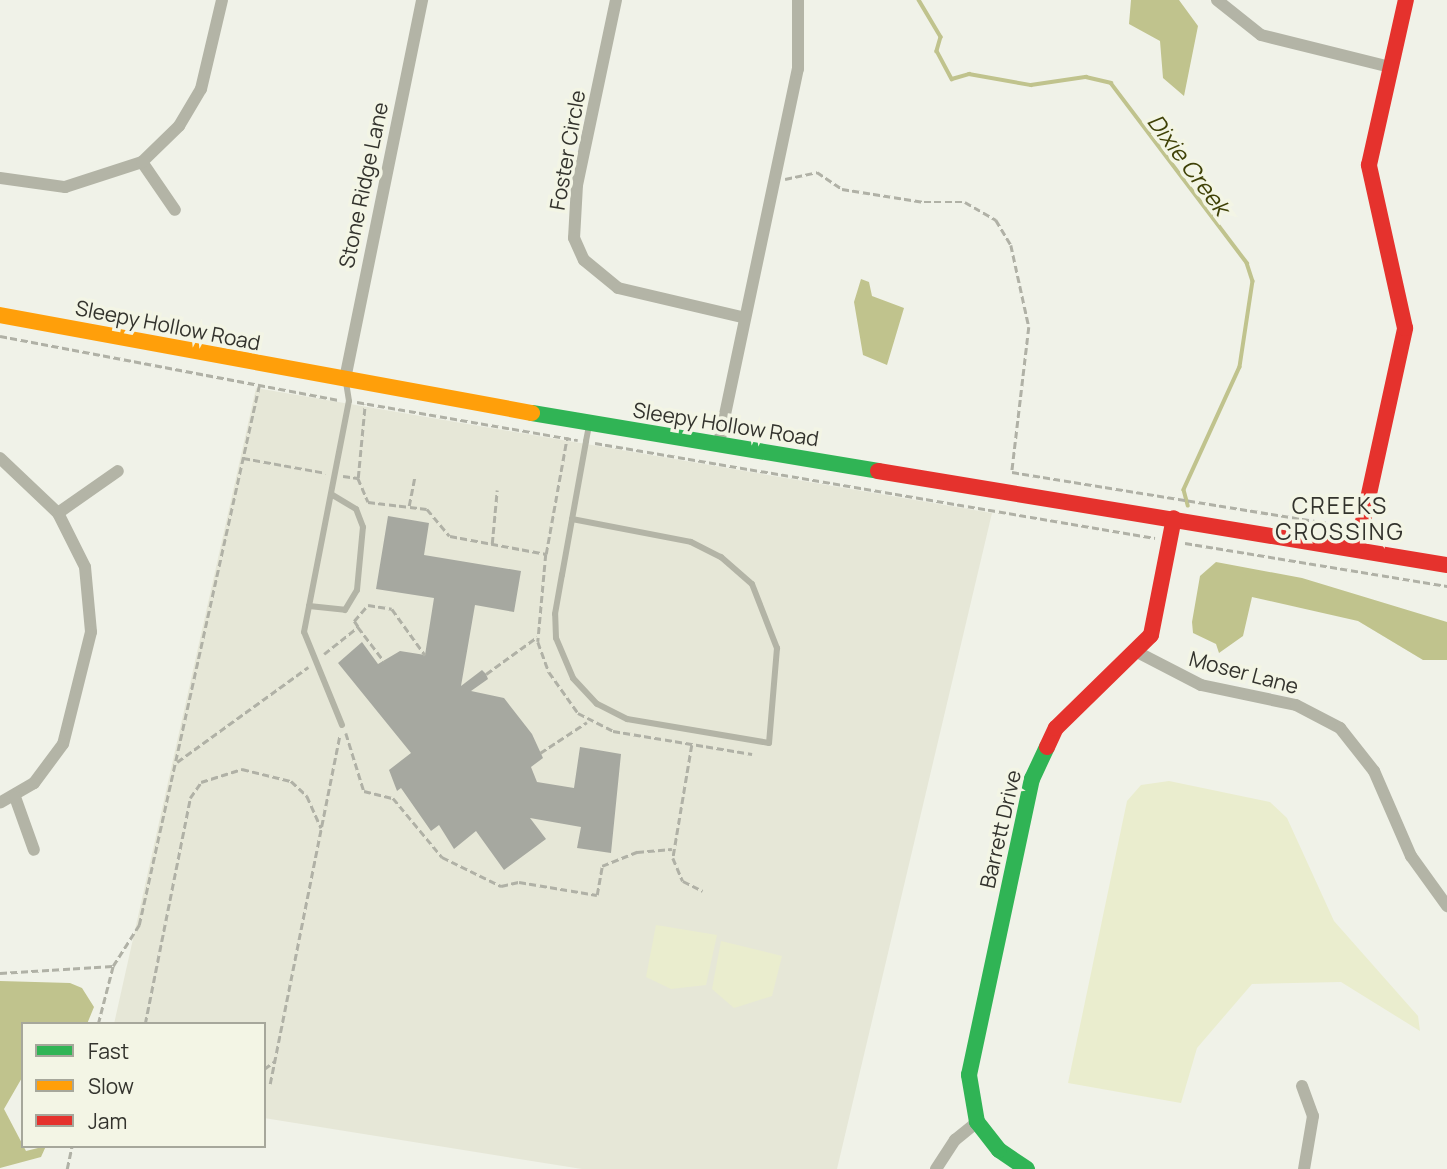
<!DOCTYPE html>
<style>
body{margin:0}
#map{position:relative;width:1447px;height:1169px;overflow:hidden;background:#f0f2e8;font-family:Manrope,sans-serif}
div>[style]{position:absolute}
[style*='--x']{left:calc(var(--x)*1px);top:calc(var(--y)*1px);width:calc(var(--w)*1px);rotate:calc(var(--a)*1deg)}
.built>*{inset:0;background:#e6e7d7}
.green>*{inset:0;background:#eaedce}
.water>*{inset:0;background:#c0c38d}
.stream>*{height:3.5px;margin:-1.75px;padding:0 1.75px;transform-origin:1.75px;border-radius:1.75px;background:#c0c38d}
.building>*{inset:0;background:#a6a8a0}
.path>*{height:2.5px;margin-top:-1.25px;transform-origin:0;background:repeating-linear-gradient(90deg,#b0b1a6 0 7px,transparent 0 10.5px)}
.lane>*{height:6px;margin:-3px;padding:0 3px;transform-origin:3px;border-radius:3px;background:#b3b4a6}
.street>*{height:12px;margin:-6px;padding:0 6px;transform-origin:6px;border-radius:6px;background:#b3b4a6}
.fast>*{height:16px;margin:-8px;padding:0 8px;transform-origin:8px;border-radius:8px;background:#30b455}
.slow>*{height:16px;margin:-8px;padding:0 8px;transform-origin:8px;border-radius:8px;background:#ff9f0a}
.jam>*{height:16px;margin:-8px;padding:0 8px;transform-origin:8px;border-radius:8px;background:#e5322d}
span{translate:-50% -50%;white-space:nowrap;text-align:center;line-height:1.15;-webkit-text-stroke:7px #f3f5e5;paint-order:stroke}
.street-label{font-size:21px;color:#33332d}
.water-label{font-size:23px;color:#3f4106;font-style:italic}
.neighbourhood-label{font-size:23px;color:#33332d;letter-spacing:2px}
.legend{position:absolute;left:21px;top:1022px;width:245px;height:126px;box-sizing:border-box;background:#f3f5e5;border:2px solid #a6a79b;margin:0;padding:9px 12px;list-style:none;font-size:21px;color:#33332d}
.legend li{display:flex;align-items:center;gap:14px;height:35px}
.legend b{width:35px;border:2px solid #a6a79b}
</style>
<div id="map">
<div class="built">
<div style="clip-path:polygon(256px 388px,992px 513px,837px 1169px,582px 1169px,264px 1118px,264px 1024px,114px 1024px)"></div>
</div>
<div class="green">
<div style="clip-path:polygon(1169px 781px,1270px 802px,1287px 818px,1334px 921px,1418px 1016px,1420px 1031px,1341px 982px,1252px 984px,1197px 1048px,1181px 1103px,1068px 1083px,1127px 801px,1141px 785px)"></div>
<div style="clip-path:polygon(656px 925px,717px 935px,706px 985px,671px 989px,646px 977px)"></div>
<div style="clip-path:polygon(721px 941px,782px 956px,772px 996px,734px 1008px,712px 989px)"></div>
</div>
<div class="water">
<div style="clip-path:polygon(1131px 0,1179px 0,1198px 26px,1184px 96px,1163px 78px,1160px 41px,1129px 24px)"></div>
<div style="clip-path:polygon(861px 279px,869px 282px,872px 296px,904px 308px,887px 365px,863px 355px,854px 302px)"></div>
<div style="clip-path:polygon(1216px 562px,1302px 578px,1447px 622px,1447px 660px,1423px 660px,1358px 621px,1252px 597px,1243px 636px,1219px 653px,1216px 644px,1193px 633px,1192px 622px,1200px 576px)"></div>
<div style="clip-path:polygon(0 981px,70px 983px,82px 988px,94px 1007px,87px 1024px,23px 1024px,23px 1076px,4px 1109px,26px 1151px,46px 1146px,41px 1157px,0 1168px)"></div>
</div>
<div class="stream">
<div style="--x:919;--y:0;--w:43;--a:59.3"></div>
<div style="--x:941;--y:37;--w:15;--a:106"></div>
<div style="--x:937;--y:51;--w:32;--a:62"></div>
<div style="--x:952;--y:79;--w:18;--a:-16"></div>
<div style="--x:969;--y:74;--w:63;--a:10.1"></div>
<div style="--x:1031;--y:85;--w:56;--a:-8.3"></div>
<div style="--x:1086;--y:77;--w:26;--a:13"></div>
<div style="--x:1111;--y:83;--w:226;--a:52.9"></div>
<div style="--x:1247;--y:263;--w:19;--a:72"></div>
<div style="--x:1253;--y:281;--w:87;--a:98.6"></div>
<div style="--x:1240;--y:367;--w:135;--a:114.5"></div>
<div style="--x:1184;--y:490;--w:16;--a:75"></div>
</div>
<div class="building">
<div style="clip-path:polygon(388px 516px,429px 523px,424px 555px,521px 571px,514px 612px,475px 605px,461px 686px,482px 670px,486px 674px,488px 679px,471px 691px,504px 698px,532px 734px,543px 758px,531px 767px,537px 782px,574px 788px,580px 747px,621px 754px,611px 853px,577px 848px,581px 827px,530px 818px,546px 839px,504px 870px,476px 831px,454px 849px,439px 825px,431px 831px,401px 788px,397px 791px,389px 770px,411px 753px,338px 663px,362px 642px,378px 664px,400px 651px,425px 655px,434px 598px,376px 589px)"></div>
</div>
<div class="path">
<div style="--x:785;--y:179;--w:33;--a:-12"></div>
<div style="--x:817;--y:172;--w:30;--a:34"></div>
<div style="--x:842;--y:189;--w:83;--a:9"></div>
<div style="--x:924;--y:202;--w:41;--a:0"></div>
<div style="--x:965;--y:202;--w:36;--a:30"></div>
<div style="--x:996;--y:220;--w:29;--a:59"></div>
<div style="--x:1011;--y:245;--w:84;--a:77.6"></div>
<div style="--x:1029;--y:327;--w:146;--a:96.7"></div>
<div style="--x:1012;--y:472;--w:318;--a:9.2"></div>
<div style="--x:1326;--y:523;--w:8;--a:97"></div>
<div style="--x:0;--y:336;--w:346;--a:10.7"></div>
<div style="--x:357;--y:402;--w:224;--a:9.8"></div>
<div style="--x:595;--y:443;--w:568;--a:9.63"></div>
<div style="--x:243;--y:458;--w:84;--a:10.2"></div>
<div style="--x:343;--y:476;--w:15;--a:8"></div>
<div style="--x:358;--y:478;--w:26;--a:67"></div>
<div style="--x:368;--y:502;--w:59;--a:6.8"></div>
<div style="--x:427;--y:509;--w:35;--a:50"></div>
<div style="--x:450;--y:536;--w:98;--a:10.6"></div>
<div style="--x:546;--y:554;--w:119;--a:-79.8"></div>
<div style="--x:358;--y:478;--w:74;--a:-84.6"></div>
<div style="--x:409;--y:506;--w:31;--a:-79"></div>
<div style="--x:1185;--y:543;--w:266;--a:9.3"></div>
<div style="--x:492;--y:544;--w:54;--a:-84.7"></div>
<div style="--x:546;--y:554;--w:88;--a:95.2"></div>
<div style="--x:538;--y:642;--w:32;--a:70"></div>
<div style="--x:549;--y:672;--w:50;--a:54.7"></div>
<div style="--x:578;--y:713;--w:39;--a:27"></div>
<div style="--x:613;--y:731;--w:141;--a:9.4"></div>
<div style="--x:358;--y:627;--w:43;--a:52.6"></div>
<div style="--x:324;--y:654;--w:43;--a:-38.5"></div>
<div style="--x:358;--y:627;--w:7;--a:-124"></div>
<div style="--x:354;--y:621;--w:21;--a:-49"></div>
<div style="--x:368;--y:605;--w:24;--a:9"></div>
<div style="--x:392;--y:609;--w:57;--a:54.3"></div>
<div style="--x:486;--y:674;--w:63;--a:-36"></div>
<div style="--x:346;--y:733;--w:61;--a:72.8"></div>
<div style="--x:364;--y:791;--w:30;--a:14"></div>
<div style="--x:393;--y:798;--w:77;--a:50.3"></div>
<div style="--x:442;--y:857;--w:66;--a:26.2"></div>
<div style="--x:501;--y:886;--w:18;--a:-13"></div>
<div style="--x:519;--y:882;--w:79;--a:9.5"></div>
<div style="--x:597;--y:895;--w:29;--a:-80"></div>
<div style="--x:602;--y:866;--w:38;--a:-22"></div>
<div style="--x:637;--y:852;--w:35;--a:-5"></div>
<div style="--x:692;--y:745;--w:115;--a:99.5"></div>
<div style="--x:673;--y:858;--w:25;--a:67"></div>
<div style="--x:683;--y:881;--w:22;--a:27"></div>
<div style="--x:540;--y:753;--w:56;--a:-33.4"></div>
<div style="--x:177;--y:762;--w:162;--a:-35.9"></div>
<div style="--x:0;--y:973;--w:113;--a:-3.5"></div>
<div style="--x:98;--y:1024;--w:60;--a:-75.5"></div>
<div style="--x:113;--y:966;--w:49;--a:-57.6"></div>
<div style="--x:139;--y:925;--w:552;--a:-77.45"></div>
<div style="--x:145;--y:1024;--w:230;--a:-78.7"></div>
<div style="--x:190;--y:798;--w:19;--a:-55"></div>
<div style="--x:201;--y:782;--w:43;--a:-17.6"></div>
<div style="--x:242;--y:769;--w:50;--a:13.8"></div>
<div style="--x:291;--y:781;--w:22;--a:43"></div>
<div style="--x:307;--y:796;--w:35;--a:66"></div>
<div style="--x:264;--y:1069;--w:14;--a:-36"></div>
<div style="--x:270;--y:1084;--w:357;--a:-78.7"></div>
<div style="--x:67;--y:1169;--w:24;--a:-78"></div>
</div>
<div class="lane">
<div style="--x:572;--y:519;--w:121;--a:10.9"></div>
<div style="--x:691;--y:542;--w:34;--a:27"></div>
<div style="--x:721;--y:557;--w:41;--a:41.1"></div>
<div style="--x:752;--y:584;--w:69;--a:68.7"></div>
<div style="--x:777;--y:648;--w:95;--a:94.8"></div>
<div style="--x:769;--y:743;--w:144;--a:-170.4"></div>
<div style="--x:627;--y:719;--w:34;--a:-153"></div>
<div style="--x:597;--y:704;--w:35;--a:-133"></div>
<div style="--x:573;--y:678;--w:43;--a:-113"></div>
<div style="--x:556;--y:638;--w:24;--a:-92"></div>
<div style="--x:555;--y:614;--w:40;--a:-80"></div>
<div style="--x:562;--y:575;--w:136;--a:-79.8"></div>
<div style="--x:586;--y:441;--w:15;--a:-79"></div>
<div style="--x:309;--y:606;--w:36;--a:6"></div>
<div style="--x:345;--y:610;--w:23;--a:-59"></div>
<div style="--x:357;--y:590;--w:63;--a:-84.6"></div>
<div style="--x:363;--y:527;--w:19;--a:-111"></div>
<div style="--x:356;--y:509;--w:29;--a:-149"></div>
<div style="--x:342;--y:725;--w:100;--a:-112.2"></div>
<div style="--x:304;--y:632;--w:235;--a:-79"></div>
<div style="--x:349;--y:401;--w:20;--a:-99"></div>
</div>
<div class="street">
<div style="--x:616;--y:0;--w:189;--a:101.9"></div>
<div style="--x:577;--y:185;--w:53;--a:93.2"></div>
<div style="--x:574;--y:238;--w:24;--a:66"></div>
<div style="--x:584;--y:260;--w:44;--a:39.5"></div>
<div style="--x:618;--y:288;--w:127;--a:13.2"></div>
<div style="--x:1217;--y:0;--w:56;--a:38.5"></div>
<div style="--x:1261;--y:35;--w:133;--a:13.9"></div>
<div style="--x:142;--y:162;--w:58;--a:55.5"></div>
<div style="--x:0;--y:178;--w:66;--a:7.9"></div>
<div style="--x:65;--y:187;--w:81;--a:-18"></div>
<div style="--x:142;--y:162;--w:52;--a:-44.2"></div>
<div style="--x:179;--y:126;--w:43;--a:-59.3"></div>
<div style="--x:201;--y:89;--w:91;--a:-76.7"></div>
<div style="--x:345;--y:379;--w:387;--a:-78.5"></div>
<div style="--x:719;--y:443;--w:382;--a:-78.1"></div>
<div style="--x:798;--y:69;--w:69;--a:-90"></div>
<div style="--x:0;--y:458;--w:80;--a:43.5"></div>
<div style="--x:58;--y:513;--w:60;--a:63.4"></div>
<div style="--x:85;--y:567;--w:65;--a:84.7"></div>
<div style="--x:91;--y:632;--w:115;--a:104"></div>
<div style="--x:63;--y:744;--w:49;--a:126.6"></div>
<div style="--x:34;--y:783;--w:39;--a:150"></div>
<div style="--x:58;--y:513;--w:73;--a:-35"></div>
<div style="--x:1139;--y:653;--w:70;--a:27.3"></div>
<div style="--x:1201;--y:685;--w:97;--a:11.9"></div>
<div style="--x:1296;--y:705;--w:50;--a:27.6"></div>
<div style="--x:1340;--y:728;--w:55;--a:51.7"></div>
<div style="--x:1374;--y:771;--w:93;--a:66.5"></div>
<div style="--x:1411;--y:856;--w:62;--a:54.2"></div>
<div style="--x:15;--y:797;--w:56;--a:70.3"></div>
<div style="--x:1302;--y:1086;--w:32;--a:70"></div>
<div style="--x:1313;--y:1116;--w:54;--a:99.6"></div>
<div style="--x:936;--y:1169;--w:35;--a:-57"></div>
<div style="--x:955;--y:1140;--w:28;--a:-39"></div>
</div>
<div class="fast">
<div style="--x:532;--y:413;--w:351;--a:9.5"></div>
<div style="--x:1027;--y:1169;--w:34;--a:-146"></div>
<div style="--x:999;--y:1150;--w:36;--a:-128"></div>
<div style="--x:977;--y:1122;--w:48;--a:-99.7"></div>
<div style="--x:969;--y:1075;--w:303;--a:-78"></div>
<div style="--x:1032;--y:779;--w:35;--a:-65"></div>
</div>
<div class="slow">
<div style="--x:0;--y:315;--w:541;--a:10.44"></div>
</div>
<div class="jam">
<div style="--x:878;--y:471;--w:577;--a:9.38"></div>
<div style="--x:1357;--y:549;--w:226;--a:-77.7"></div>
<div style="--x:1405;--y:328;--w:167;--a:-102.5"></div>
<div style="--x:1369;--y:165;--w:169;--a:-77.4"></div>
<div style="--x:1047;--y:747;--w:21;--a:-65"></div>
<div style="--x:1056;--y:728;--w:133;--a:-44.4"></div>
<div style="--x:1151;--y:635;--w:119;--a:-78.9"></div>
</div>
<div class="street-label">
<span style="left:567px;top:150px;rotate:-80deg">Foster Circle</span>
<span style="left:363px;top:185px;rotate:-78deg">Stone Ridge Lane</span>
<span style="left:168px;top:325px;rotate:11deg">Sleepy Hollow Road</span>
<span style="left:726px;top:424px;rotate:9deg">Sleepy Hollow Road</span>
<span style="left:1244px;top:672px;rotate:15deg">Moser Lane</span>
<span style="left:1000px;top:829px;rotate:-77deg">Barrett Drive</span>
</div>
<div class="water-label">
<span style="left:1189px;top:164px;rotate:53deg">Dixie Creek</span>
</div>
<div class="neighbourhood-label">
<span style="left:1340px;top:518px">CREEKS<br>CROSSING</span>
</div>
<ul class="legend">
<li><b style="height:9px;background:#30b455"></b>Fast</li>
<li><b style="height:9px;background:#ff9f0a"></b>Slow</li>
<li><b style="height:9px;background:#e5322d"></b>Jam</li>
</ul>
</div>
